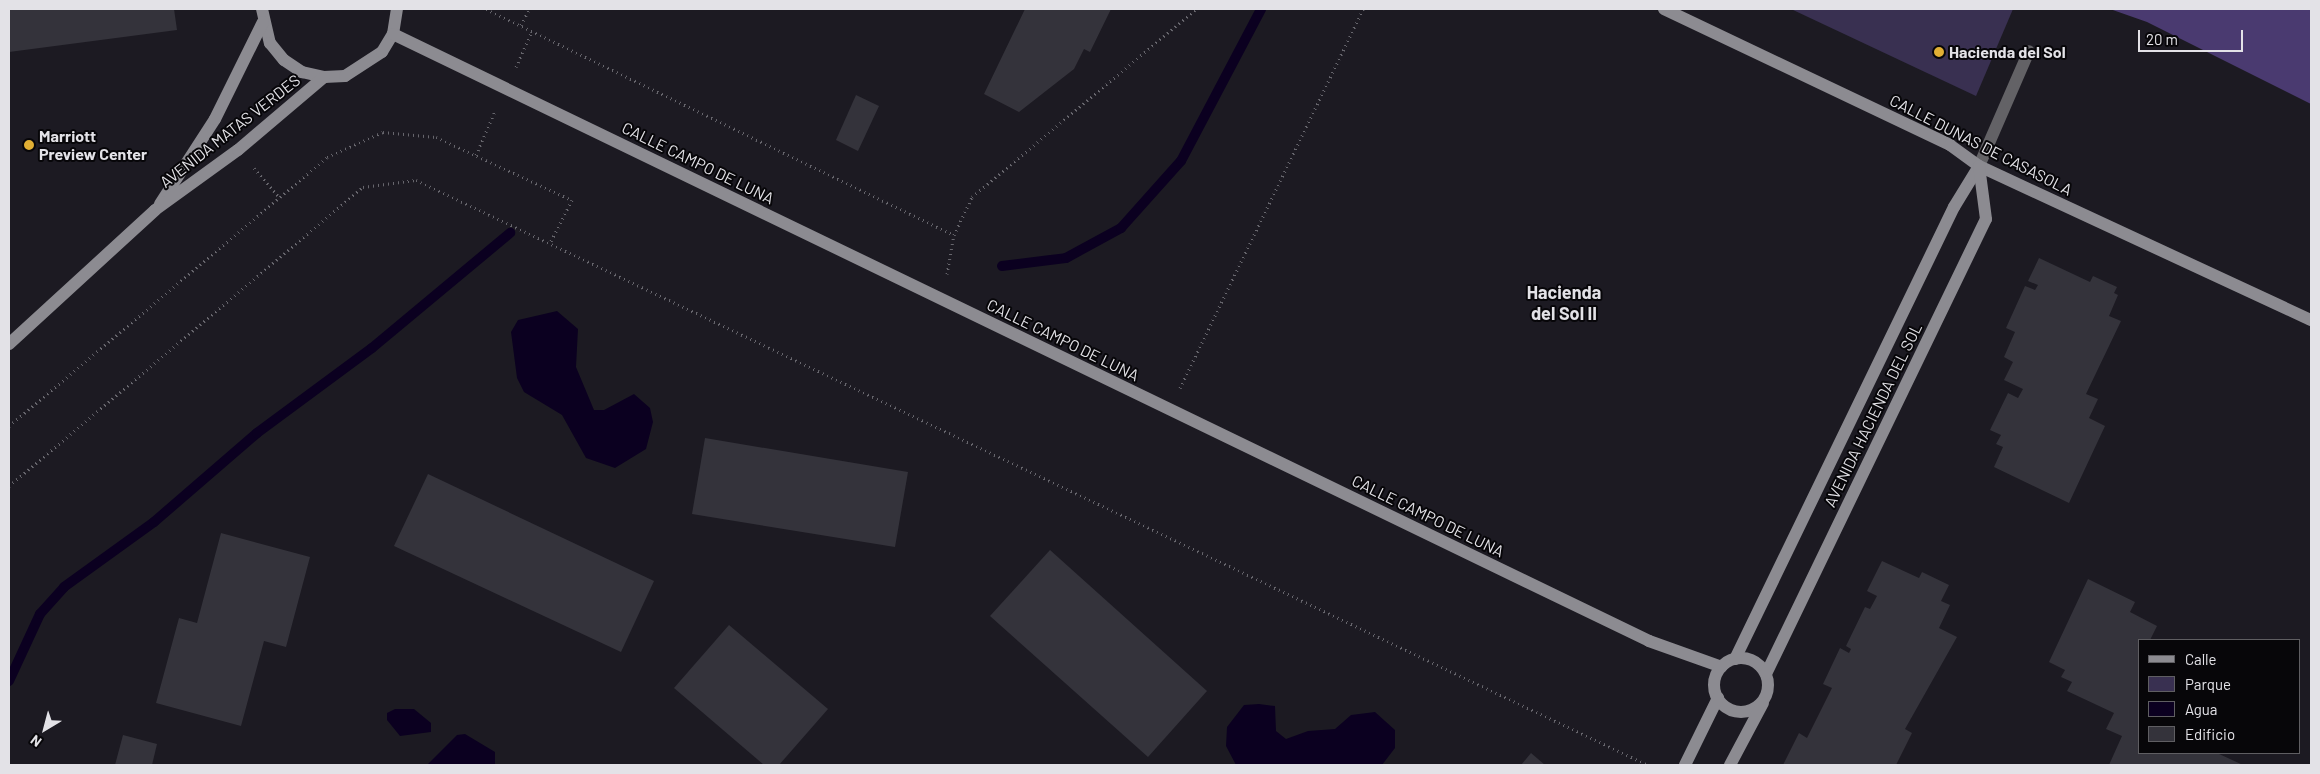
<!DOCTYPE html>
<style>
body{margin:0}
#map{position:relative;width:2320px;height:774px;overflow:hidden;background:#1c1a22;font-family:Barlow,sans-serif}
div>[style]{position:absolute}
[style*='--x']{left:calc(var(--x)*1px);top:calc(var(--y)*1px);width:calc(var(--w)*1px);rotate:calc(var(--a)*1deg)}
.green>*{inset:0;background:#393051}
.forest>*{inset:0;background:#4a3a70}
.water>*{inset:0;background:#0b0020}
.stream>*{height:10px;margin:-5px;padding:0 5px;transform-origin:5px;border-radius:5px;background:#0b0020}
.building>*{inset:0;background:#34333b}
.path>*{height:3px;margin-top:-1.5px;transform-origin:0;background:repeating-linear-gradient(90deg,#67666d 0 1px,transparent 0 5px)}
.street>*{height:12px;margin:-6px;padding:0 6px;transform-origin:6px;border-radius:6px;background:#636266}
.secondary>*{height:12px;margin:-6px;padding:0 6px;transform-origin:6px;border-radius:6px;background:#8c8b91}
.secondary>.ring{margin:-6px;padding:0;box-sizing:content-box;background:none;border:12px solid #8c8b91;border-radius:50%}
.dots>*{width:14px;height:14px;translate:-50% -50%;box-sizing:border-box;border:2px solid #070609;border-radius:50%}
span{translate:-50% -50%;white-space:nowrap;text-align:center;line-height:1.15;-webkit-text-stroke:4px #070609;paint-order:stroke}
.poi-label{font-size:16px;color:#e3e2e7;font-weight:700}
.left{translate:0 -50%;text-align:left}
.street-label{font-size:16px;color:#e3e2e7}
.neighbourhood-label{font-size:18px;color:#e3e2e7;font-weight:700}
.frame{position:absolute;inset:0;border:10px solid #e3e2e7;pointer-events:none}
.legend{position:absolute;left:2138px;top:639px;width:162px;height:115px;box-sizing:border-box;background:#070609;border:1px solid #5f5e62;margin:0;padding:6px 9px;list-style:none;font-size:15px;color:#e3e2e7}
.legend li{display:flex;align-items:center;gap:10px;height:25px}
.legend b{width:25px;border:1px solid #5f5e62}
.north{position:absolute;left:20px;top:704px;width:50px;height:50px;-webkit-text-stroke:4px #070609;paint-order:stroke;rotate:217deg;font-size:14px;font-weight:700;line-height:20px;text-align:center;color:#e3e2e7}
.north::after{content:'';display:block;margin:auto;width:18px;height:22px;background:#e3e2e7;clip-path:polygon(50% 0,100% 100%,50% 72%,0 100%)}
.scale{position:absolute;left:2138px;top:30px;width:105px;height:22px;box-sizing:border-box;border:2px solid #e3e2e7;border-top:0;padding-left:6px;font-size:15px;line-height:18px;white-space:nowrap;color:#e3e2e7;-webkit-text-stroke:4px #070609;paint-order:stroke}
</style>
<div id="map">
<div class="green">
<div style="clip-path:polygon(1791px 9px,2013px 9px,1976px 96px)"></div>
</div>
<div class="forest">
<div style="clip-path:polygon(2110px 9px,2311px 9px,2311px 104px,2147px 22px)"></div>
</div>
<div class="water">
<div style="clip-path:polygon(557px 311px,578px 329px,576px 367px,594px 410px,604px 410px,634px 394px,650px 408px,653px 422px,646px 449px,615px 468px,586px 458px,562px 415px,524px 392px,517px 378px,511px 332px,518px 320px)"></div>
<div style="clip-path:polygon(1259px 704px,1275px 706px,1276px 731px,1286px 739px,1308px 731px,1335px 729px,1351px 715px,1375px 712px,1395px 730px,1395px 748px,1382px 765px,1236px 765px,1226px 746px,1227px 727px,1244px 705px)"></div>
<div style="clip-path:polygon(395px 709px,414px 709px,431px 723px,431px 732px,400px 736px,387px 720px,387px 713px)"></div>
<div style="clip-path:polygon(465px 734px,495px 752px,495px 765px,427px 765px,457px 735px)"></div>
</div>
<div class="stream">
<div style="--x:1002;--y:266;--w:64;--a:-7.1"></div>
<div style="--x:1066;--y:258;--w:63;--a:-28.6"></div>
<div style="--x:1121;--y:228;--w:90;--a:-48.2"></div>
<div style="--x:1181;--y:161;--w:172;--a:-62.2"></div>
<div style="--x:9;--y:681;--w:74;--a:-65.2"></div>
<div style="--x:40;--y:614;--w:36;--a:-48"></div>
<div style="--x:64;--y:587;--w:111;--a:-35.8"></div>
<div style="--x:154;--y:522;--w:136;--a:-40.8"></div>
<div style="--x:257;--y:433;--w:143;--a:-36.5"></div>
<div style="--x:372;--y:348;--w:180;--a:-39.8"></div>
</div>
<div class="building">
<div style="clip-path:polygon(9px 9px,174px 9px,177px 30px,9px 52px)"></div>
<div style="clip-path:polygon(1025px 9px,1111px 9px,1090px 52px,1084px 49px,1074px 69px,1019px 112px,984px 94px)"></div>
<div style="clip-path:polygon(856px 95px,879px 106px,858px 151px,836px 140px)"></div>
<div style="clip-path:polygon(2039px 258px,2090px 282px,2093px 276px,2117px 287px,2114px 293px,2118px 295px,2109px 316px,2121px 321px,2086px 394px,2098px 399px,2089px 418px,2105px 426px,2069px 503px,1994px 467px,2003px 447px,1996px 444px,2001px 435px,1990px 430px,2008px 393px,2018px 398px,2023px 389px,2004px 380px,2013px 362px,2004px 357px,2015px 332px,2006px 328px,2025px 286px,2035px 290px,2038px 285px,2028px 281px)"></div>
<div style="clip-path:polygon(705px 438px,908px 472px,895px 547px,692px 514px)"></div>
<div style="clip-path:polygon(428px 474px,654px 581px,621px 652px,394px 546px)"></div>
<div style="clip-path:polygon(221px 533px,310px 557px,286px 647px,264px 641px,241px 726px,156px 703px,179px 618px,197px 623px)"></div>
<div style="clip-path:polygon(1050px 550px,1207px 691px,1148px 757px,990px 616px)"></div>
<div style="clip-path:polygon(1882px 561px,1919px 578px,1922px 572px,1949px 585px,1941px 601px,1950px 605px,1939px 628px,1957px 637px,1905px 729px,1912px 733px,1896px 765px,1783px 765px,1799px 733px,1807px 738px,1832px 688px,1823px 684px,1840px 648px,1849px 653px,1851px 649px,1846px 646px,1865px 607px,1870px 609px,1877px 596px,1867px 591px)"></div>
<div style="clip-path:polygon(2088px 579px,2135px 602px,2130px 612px,2157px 626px,2150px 640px,2139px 640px,2139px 753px,2217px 753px,2243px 765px,2109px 765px,2122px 736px,2106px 729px,2114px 713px,2067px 691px,2072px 682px,2061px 677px,2065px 670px,2049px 662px)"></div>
<div style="clip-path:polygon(729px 625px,828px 709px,779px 765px,764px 765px,674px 688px)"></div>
<div style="clip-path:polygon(123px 735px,157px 744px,152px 765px,115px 765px)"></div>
<div style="clip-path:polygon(1531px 753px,1545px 765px,1521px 765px)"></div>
</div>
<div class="path">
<div style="--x:486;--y:9;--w:520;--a:25.78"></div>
<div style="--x:521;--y:25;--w:18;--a:-63"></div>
<div style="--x:516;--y:67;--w:39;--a:-66"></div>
<div style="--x:476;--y:155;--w:48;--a:-66.6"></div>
<div style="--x:254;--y:168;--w:38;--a:49"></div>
<div style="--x:947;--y:274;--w:40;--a:-80"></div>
<div style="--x:954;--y:235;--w:42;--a:-64.7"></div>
<div style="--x:972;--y:197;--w:292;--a:-40"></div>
<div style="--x:1180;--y:388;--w:421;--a:-64.2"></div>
<div style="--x:9;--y:426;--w:417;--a:-40.2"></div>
<div style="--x:327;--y:157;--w:61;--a:-24.1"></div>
<div style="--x:383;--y:132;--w:53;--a:5.4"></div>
<div style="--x:436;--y:137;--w:150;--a:24.9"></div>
<div style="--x:572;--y:200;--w:48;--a:117.1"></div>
<div style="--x:9;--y:486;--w:463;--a:-40.2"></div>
<div style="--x:363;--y:187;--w:53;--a:-7.5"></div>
<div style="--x:416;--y:180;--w:1364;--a:25.4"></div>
</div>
<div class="street">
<div style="--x:1979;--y:166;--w:125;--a:-66.5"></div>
</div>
<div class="secondary">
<div style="--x:262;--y:9;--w:35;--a:77"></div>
<div style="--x:270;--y:43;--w:22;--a:51"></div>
<div style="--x:284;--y:60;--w:22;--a:34"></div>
<div style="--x:302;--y:72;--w:23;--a:13"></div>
<div style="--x:324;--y:77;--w:21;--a:-3"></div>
<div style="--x:345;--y:76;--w:44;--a:-33"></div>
<div style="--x:382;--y:52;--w:21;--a:-59"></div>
<div style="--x:393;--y:34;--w:25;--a:-81"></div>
<div style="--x:1664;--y:9;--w:317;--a:25.4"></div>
<div style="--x:1950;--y:145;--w:36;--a:36"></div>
<div style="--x:1979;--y:166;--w:366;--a:24.9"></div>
<div style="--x:393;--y:34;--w:1395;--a:25.79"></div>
<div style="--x:1649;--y:641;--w:77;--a:19.6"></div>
<div style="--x:160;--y:204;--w:101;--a:-57.1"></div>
<div style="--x:215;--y:119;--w:108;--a:-63.7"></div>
<div style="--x:9;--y:344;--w:198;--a:-42.5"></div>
<div style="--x:155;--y:210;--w:102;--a:-35.9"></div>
<div style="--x:238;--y:150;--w:113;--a:-40.3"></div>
<div class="ring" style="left:1714px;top:658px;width:42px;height:42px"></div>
<div style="--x:1735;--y:659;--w:502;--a:-64.15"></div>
<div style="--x:1954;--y:207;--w:48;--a:-58.6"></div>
<div style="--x:1766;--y:674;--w:505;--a:-64.2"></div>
<div style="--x:1986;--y:219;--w:53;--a:-97.5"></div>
<div style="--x:1685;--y:765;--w:75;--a:-63.8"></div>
<div style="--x:1730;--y:765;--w:70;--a:-62"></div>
</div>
<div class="dots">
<div style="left:1939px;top:52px;background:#e1af34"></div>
<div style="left:29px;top:145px;background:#e1af34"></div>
</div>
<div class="poi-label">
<span class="left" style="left:1949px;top:52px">Hacienda del Sol</span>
<span class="left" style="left:39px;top:145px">Marriott<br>Preview Center</span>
</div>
<div class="street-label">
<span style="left:230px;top:131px;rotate:-38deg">AVENIDA MATAS VERDES</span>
<span style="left:1981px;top:145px;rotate:27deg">CALLE DUNAS DE CASASOLA</span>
<span style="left:698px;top:163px;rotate:26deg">CALLE CAMPO DE LUNA</span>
<span style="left:1063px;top:340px;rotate:26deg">CALLE CAMPO DE LUNA</span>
<span style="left:1873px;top:415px;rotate:-64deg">AVENIDA HACIENDA DEL SOL</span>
<span style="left:1428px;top:516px;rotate:26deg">CALLE CAMPO DE LUNA</span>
</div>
<div class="neighbourhood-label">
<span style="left:1564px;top:303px">Hacienda<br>del Sol II</span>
</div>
<div class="frame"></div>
<ul class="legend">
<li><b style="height:6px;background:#8c8b91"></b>Calle</li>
<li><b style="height:14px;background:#393051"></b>Parque</li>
<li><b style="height:14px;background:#0b0020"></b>Agua</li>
<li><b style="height:14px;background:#34333b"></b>Edificio</li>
</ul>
<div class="north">N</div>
<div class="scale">20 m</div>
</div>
